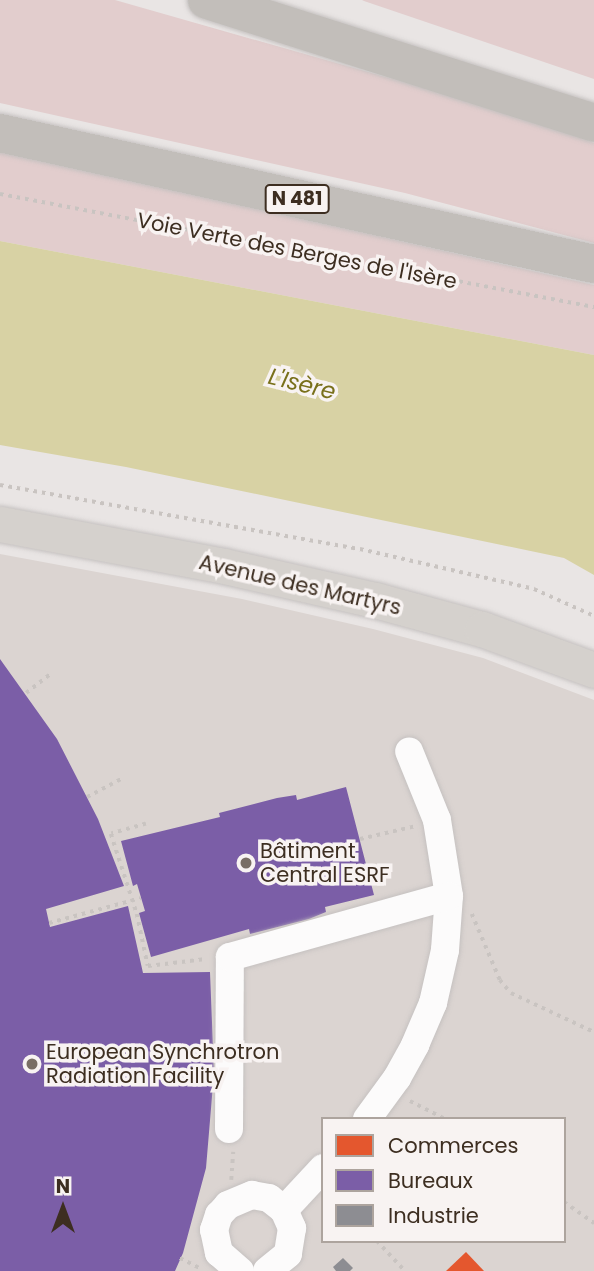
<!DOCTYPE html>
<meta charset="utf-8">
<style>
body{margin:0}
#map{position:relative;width:594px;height:1271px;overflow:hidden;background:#e9e5e4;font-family:Poppins,sans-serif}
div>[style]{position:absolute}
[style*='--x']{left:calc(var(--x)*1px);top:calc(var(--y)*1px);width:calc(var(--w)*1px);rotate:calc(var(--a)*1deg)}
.built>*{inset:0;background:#dbd4d1}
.green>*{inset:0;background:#e2cdcd}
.water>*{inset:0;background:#d8d2a4}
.shops>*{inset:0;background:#e4572e}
.offices>*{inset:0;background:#7b5ea7}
.industry>*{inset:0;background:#8d8d92}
.path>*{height:3.5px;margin-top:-1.75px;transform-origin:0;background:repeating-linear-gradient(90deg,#c9c4c1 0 3.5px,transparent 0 8.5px)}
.roads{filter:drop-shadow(0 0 2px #c5c1c0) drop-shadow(0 0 2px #c5c1c0)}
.minor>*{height:28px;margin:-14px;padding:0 14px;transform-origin:14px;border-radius:14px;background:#fcfbfb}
.major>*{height:35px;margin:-17.5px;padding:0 17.5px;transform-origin:17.5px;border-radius:17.5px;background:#d5d1cd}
.highway>*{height:38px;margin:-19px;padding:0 19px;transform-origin:19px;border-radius:19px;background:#c2beba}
.path-bridge>*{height:3.5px;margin-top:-1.75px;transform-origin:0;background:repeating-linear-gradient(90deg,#c9c4c1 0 3.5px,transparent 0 8.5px)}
.dots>*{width:19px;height:19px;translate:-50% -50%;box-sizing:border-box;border:4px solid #f8f3f2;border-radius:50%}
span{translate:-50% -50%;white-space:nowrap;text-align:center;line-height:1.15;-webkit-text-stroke:7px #f8f3f2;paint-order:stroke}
.shield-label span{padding:2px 5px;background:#f8f3f2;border:2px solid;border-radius:5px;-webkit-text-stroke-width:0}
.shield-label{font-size:19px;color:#3d2e21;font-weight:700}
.street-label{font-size:21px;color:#3d2e21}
.poi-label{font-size:21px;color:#3d2e21}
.left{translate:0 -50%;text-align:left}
.water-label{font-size:23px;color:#79701b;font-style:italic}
.legend{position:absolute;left:321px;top:1117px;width:245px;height:126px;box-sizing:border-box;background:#f8f3f2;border:2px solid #ada49e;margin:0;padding:9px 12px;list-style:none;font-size:21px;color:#3d2e21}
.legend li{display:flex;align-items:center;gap:14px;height:35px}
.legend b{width:35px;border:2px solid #ada49e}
.north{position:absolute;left:28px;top:1173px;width:70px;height:70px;-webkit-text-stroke:5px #f8f3f2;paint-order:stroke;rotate:0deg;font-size:19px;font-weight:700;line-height:28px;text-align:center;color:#3d2e21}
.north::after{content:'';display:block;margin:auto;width:24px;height:32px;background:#3d2e21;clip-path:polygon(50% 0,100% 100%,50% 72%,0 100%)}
</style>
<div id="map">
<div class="built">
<div style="clip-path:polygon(evenodd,0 554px,242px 599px,373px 629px,483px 658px,594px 700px,594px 1271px,0 1271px,0 554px,323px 1119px,564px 1119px,564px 1241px,323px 1241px,323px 1119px)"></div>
</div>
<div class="green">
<div style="clip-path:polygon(0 0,115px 0,498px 109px,594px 143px,594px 243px,405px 193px,0 103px)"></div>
<div style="clip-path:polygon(362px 0,594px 0,594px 79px,364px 1px)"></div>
<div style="clip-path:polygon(0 150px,594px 285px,594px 355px,0 241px)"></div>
</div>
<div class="water">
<div style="clip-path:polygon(0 241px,594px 355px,594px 575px,564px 558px,126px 467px,0 445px)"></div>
</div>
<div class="shops">
<div style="clip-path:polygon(466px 1252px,484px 1271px,446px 1271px)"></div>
</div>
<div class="offices">
<div style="clip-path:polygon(0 659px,57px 739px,98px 819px,124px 886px,46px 909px,50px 927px,128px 906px,143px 973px,210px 972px,214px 1073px,206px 1168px,183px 1253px,175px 1271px,0 1271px)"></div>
<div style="clip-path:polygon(346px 787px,374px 895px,325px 907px,326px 912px,309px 919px,250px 934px,249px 929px,151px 957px,139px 913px,145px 911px,137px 884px,133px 886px,121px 841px,220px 817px,219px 813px,277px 798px,296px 795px,297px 800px)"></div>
</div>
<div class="industry">
<div style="clip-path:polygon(343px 1258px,353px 1268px,350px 1271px,336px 1271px,333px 1267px)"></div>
</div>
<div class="path">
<div style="--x:0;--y:194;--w:605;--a:10.77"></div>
<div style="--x:0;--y:485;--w:366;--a:10.1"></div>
<div style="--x:360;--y:549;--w:179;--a:12.9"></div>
<div style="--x:534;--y:589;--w:66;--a:24.2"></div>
<div style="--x:26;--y:693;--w:33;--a:-38"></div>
<div style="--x:87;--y:797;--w:41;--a:-27.8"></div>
<div style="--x:146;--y:824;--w:36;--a:164"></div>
<div style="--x:111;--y:834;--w:84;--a:72"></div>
<div style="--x:137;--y:914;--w:53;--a:78.1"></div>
<div style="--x:148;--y:966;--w:58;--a:-6.9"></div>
<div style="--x:360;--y:839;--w:57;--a:-13.1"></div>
<div style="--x:472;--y:914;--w:72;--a:67"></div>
<div style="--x:500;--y:980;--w:17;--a:50"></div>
<div style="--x:511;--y:993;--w:92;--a:25.2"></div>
<div style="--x:410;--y:1101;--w:39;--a:27"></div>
<div style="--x:231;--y:1180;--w:28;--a:-86"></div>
<div style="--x:564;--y:1202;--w:37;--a:35"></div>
<div style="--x:377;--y:1241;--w:41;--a:47"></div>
<div style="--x:180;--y:1258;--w:22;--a:27"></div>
</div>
<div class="roads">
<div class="minor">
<div style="--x:367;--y:1119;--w:51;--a:-53.8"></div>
<div style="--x:397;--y:1078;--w:38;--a:-61"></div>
<div style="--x:415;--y:1045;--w:46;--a:-66.8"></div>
<div style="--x:433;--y:1003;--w:54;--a:-77.2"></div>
<div style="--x:445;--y:950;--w:54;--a:-85.8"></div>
<div style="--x:449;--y:896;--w:77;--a:-99"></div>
<div style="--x:437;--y:820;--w:74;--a:-112.1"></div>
<div style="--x:229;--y:1129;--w:172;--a:-89.7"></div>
<div style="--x:230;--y:957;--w:227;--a:-15.6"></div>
<div style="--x:284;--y:1210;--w:57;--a:-47.1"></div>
<div style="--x:240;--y:1271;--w:28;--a:-139"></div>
<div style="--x:219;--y:1253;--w:24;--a:-102"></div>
<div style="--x:214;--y:1230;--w:16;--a:-72"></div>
<div style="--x:219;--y:1215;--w:13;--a:-48"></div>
<div style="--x:228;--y:1205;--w:26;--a:-23"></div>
<div style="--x:252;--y:1195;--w:17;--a:10"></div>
<div style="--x:269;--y:1198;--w:19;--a:39"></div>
<div style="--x:284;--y:1210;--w:20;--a:66"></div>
<div style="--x:292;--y:1228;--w:26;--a:99"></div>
<div style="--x:288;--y:1254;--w:27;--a:141"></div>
</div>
<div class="major">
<div style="--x:0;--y:524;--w:228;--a:10.6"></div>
<div style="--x:224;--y:566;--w:155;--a:12.7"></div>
<div style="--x:375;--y:600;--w:111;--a:15.2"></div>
<div style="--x:482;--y:629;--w:119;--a:20.1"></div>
</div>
<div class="highway">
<div style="--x:207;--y:0;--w:406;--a:17.6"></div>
<div style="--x:0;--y:133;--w:608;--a:12.44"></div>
</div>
</div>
<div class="path-bridge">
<div style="--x:49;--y:923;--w:95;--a:-15.2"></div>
</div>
<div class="dots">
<div style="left:246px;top:863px;background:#796e65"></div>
<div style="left:32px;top:1064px;background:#796e65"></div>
</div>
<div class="shield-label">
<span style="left:297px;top:199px">N 481</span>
</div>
<div class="street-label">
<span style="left:297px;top:251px;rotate:11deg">Voie Verte des Berges de l'Isère</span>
<span style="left:300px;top:585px;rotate:13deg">Avenue des Martyrs</span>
</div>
<div class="poi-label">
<span class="left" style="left:260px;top:863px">Bâtiment<br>Central ESRF</span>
<span class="left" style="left:46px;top:1064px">European Synchrotron<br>Radiation Facility</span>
</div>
<div class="water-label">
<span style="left:302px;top:384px;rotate:14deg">L'Isère</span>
</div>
<ul class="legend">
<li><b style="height:19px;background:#e4572e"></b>Commerces</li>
<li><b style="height:19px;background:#7b5ea7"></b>Bureaux</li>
<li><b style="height:19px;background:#8d8d92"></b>Industrie</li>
</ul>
<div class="north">N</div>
</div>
